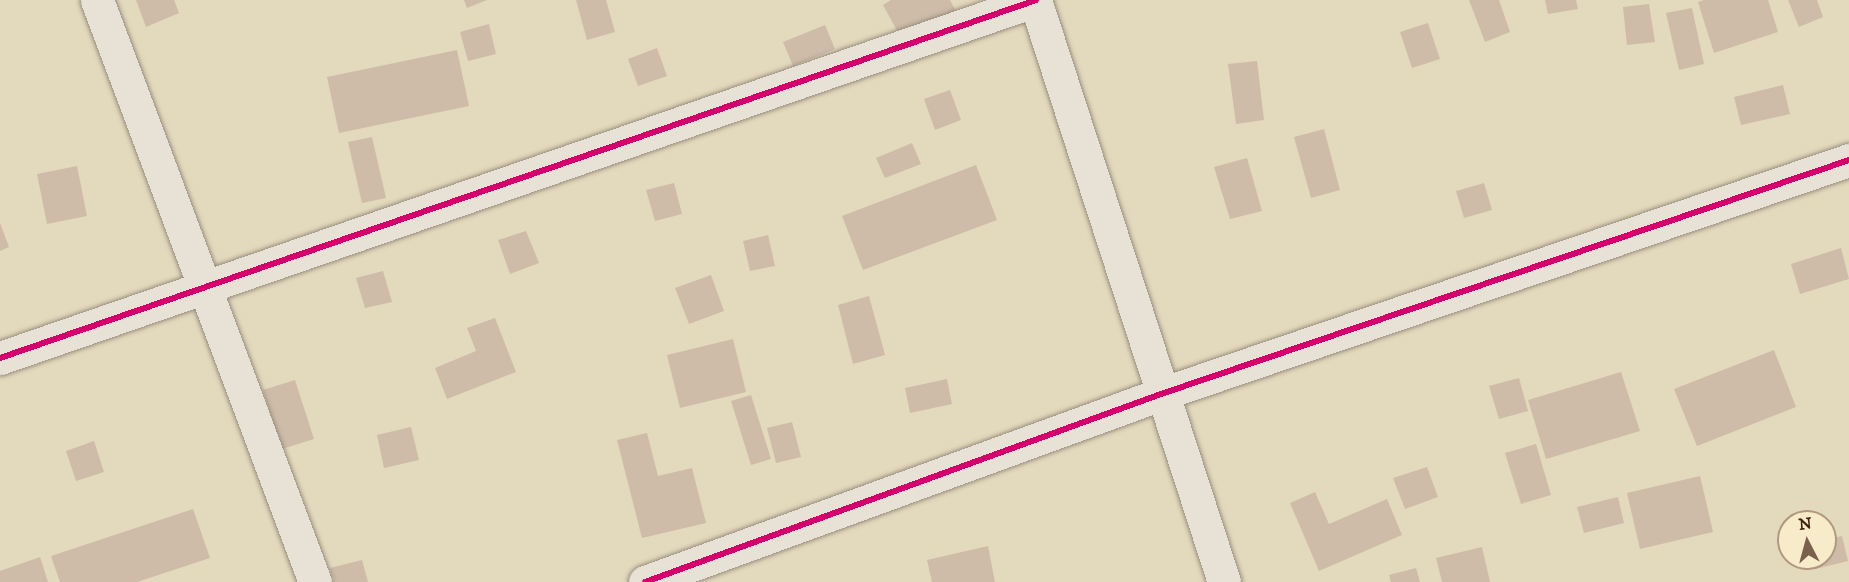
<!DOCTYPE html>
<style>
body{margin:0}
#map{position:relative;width:1849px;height:582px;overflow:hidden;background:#e3d9bd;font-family:"IM FELL DW Pica",serif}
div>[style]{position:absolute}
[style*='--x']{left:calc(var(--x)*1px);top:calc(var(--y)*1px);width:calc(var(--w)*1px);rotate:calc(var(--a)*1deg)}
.building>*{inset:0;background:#cebca9}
.roads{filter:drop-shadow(0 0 2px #998e7d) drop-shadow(0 0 2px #998e7d)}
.minor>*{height:33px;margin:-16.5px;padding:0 16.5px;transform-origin:16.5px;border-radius:16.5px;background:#e7e2d5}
.cycleway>*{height:6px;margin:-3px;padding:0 3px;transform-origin:3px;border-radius:3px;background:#d6006c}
span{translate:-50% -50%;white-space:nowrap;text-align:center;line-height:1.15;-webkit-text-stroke:4.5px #f7ebca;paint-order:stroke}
.north{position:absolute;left:1777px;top:510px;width:60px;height:60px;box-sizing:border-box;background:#f7ebca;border:2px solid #af9a7f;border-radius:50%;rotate:354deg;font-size:16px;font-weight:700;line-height:24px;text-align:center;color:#42200e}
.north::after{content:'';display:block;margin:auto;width:21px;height:27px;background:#7a614b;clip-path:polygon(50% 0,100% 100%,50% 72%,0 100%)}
</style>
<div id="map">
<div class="building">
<div style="clip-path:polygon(136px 0,174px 0,179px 13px,146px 27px)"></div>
<div style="clip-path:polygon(464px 0,487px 0,467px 8px)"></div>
<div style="clip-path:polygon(576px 0,606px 0,615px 32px,587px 40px)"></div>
<div style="clip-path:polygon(891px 0,950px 0,964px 26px,911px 56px,883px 5px)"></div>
<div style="clip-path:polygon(1469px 0,1499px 0,1510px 32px,1485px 42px)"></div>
<div style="clip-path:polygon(1545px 0,1576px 0,1578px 9px,1548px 14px)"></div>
<div style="clip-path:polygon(1704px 0,1768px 0,1778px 32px,1714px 53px,1698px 2px)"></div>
<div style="clip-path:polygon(1788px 0,1817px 0,1823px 17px,1799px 27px)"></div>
<div style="clip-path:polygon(1649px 4px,1655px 42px,1627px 45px,1623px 7px)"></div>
<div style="clip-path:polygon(1692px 8px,1704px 64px,1679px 70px,1666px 13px)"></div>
<div style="clip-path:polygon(1428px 23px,1440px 59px,1412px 68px,1400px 32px)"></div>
<div style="clip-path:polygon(489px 24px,496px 54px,468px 61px,460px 32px)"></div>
<div style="clip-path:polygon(825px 25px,835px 49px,793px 66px,783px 42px)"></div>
<div style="clip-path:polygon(657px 48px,667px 76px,638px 86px,628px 59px)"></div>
<div style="clip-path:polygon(457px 50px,469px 106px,339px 133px,327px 77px)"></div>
<div style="clip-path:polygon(1257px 61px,1264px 120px,1236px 124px,1228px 64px)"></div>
<div style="clip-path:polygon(1783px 85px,1790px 114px,1741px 125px,1734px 97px)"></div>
<div style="clip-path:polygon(950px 90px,961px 120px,935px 130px,924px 99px)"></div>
<div style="clip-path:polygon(1324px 129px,1340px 190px,1311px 198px,1294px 137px)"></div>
<div style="clip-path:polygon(372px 137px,386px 198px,362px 203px,348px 142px)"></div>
<div style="clip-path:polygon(912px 143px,921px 164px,885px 178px,876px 158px)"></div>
<div style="clip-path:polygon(1247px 158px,1262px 211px,1230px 219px,1214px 167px)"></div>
<div style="clip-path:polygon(976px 165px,997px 220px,863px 270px,842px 216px)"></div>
<div style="clip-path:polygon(77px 166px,87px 216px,47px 224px,37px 174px)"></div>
<div style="clip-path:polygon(674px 183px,682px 214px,655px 221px,646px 190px)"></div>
<div style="clip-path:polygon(1484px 183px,1492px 210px,1464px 218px,1456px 191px)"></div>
<div style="clip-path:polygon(0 223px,9px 247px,0 251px)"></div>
<div style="clip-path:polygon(526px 231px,539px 263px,510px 274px,498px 240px)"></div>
<div style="clip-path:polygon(768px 235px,775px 266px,750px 271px,743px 241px)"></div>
<div style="clip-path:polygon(1841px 248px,1849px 279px,1800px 294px,1791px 264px)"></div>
<div style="clip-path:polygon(383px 271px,392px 302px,365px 308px,356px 278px)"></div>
<div style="clip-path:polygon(711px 275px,724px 311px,689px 324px,675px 288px)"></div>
<div style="clip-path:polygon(869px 296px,885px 355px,853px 364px,838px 305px)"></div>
<div style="clip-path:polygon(495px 318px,516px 372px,447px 399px,435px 368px,476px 351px,467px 328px)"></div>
<div style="clip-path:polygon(733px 339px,746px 392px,680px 408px,667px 355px)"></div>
<div style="clip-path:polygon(1774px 350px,1796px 407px,1697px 446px,1674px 389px)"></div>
<div style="clip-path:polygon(1621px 372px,1640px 431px,1546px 459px,1528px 400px)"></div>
<div style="clip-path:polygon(1519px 378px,1528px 411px,1499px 419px,1489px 386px)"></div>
<div style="clip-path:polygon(947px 379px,952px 404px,910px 413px,905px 388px)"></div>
<div style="clip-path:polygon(295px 380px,314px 439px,282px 449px,263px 390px)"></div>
<div style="clip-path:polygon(751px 395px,771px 459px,751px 465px,731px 401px)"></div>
<div style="clip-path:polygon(792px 422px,801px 457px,776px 463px,767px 428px)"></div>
<div style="clip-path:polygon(411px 427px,419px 460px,384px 468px,377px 435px)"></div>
<div style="clip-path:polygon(647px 433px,658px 476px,692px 468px,706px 523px,642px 538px,617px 440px)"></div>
<div style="clip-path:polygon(94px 441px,104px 472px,76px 481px,66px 451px)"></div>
<div style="clip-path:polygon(1536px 444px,1551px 495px,1521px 504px,1505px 453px)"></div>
<div style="clip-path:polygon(1427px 467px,1438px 497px,1405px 509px,1393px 478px)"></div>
<div style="clip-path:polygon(1700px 476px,1713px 532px,1640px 549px,1627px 493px)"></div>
<div style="clip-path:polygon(1315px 492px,1329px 524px,1387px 499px,1402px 535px,1319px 571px,1290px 503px)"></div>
<div style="clip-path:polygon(1618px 497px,1624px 523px,1584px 533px,1577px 507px)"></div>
<div style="clip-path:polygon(193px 509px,210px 558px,137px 582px,60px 582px,51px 556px)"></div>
<div style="clip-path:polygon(1842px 536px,1848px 561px,1815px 569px,1812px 558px,1825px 558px,1825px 540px)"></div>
<div style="clip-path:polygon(988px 546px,995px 582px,932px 582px,927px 560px)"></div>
<div style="clip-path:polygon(1482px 547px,1490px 582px,1442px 582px,1436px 558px)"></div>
<div style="clip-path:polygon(40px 557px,48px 582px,0 582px,0 571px)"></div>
<div style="clip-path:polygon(362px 560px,368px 582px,334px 582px,330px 568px)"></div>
<div style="clip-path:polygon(1416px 568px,1420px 582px,1391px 582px,1389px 575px)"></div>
</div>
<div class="roads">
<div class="minor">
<div style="--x:97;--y:0;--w:621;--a:69.47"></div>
<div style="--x:1035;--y:0;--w:612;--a:72.01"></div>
<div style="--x:0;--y:358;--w:1096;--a:-19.06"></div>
<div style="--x:645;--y:582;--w:549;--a:-20.02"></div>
<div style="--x:1161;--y:394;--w:727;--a:-18.78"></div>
</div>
</div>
<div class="cycleway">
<div style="--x:0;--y:358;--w:1096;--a:-19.06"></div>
<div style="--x:645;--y:582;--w:549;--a:-20.02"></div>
<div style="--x:1161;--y:394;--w:727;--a:-18.78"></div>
</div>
<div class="north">N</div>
</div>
